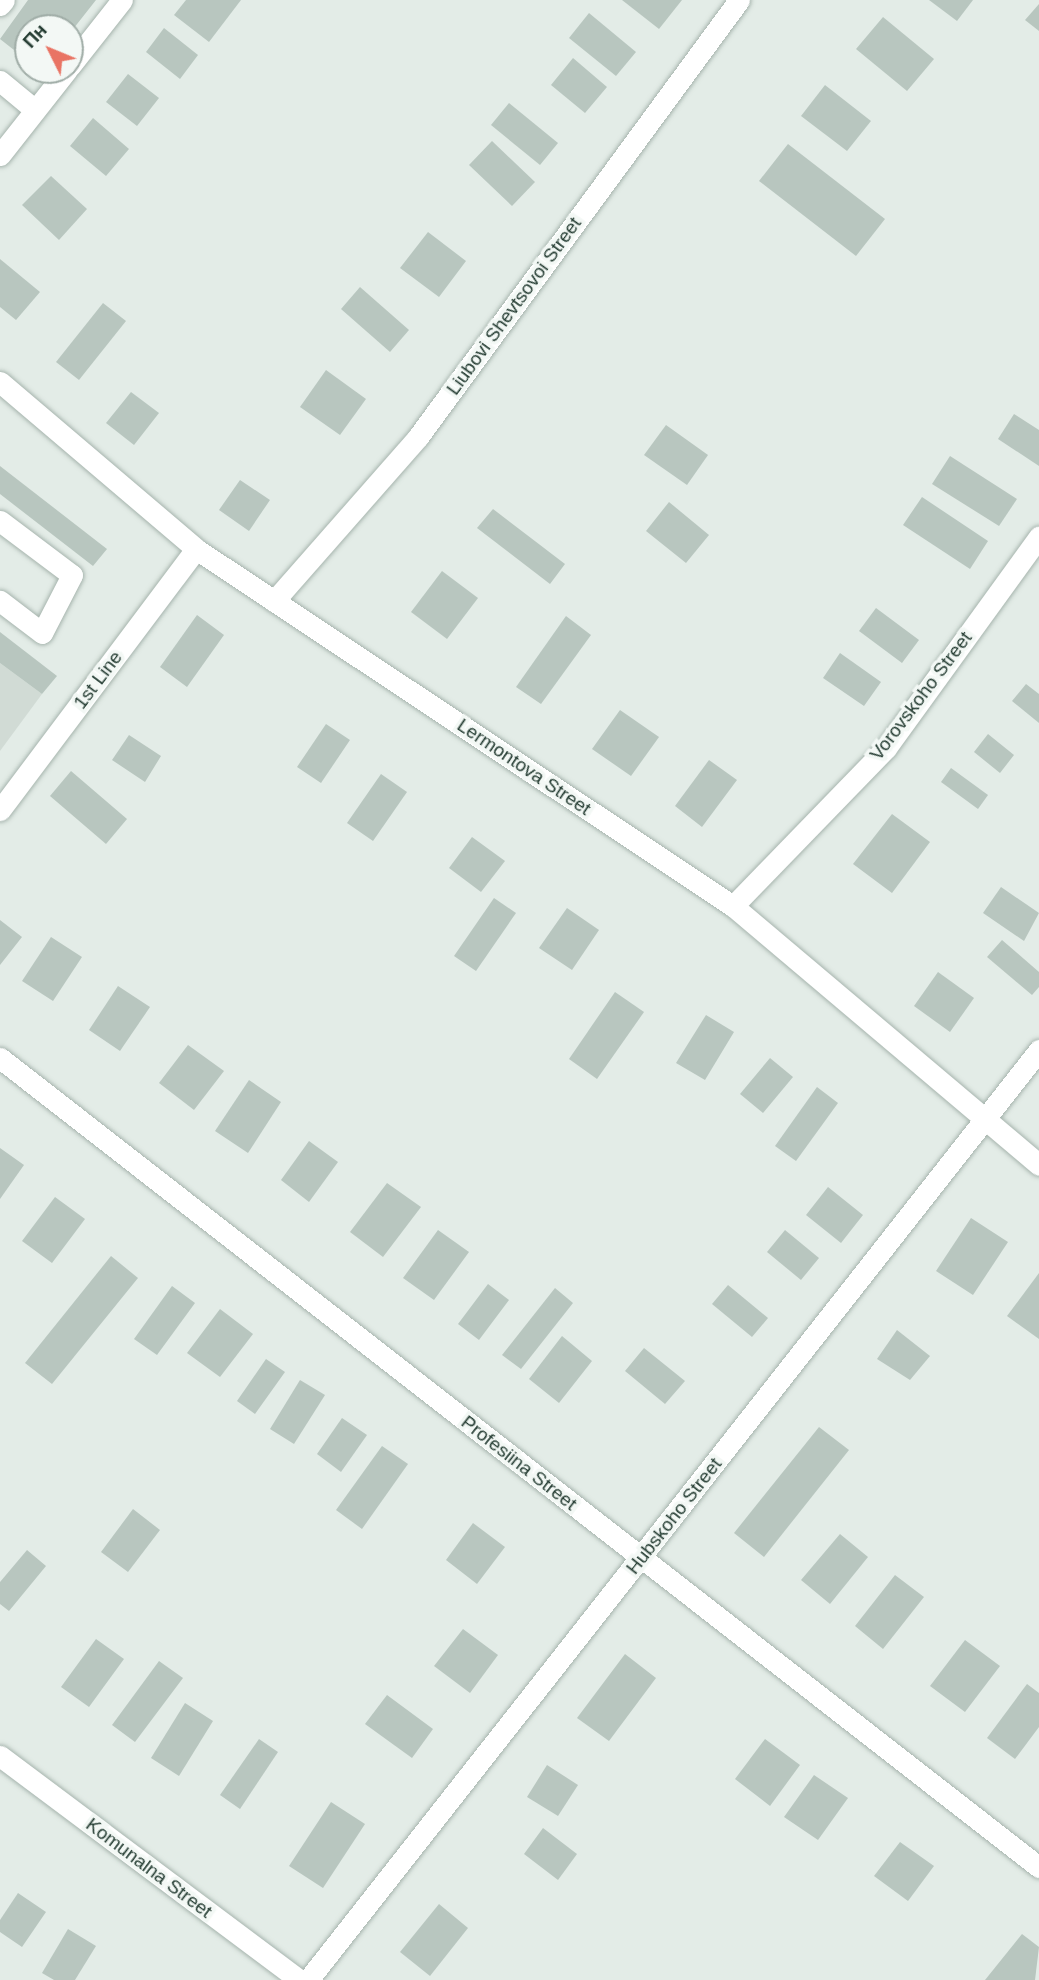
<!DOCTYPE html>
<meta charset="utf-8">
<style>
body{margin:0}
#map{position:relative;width:1039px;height:1980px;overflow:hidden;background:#e3ece7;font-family:Arial,sans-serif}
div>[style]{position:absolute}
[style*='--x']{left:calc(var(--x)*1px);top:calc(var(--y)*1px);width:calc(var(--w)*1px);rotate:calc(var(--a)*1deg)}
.built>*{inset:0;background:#d1dbd5}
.building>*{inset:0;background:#b8c6bf}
.roads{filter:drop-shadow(0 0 2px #a6b4ad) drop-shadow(0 0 2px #a6b4ad)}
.minor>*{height:21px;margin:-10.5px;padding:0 10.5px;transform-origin:10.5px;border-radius:10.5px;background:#fff}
span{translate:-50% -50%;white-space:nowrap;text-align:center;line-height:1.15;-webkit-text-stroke:7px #f3f8f5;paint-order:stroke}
.street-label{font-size:19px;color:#243c32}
.north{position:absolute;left:14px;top:14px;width:70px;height:70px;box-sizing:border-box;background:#f3f8f5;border:2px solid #a0ada7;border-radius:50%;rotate:313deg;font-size:19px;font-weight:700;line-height:28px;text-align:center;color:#243c32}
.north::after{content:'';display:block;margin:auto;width:24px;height:32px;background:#e97464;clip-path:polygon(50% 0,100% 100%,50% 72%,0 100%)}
</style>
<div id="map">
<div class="built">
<div style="clip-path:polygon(0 663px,42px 694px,0 751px)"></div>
</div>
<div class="building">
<div style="clip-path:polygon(28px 0,96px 0,70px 33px,70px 28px,28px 28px,28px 61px,0 39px)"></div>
<div style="clip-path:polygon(186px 0,241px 0,209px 42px,174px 15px)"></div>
<div style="clip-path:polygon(622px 0,682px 0,659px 29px)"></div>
<div style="clip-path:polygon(929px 0,973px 0,957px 21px)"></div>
<div style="clip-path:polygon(1039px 4px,1039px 31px,1025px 20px)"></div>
<div style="clip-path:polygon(589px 13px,636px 52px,616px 76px,569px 38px)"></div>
<div style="clip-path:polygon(883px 17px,934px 59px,907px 91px,856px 49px)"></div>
<div style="clip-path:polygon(164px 28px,198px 55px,180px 79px,146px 52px)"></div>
<div style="clip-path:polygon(573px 58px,607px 87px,585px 113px,551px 85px)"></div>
<div style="clip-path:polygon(128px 74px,159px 98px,137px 126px,106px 102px)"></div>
<div style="clip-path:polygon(825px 85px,871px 121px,847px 151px,801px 116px)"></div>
<div style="clip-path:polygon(509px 103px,558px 143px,540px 165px,491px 125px)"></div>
<div style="clip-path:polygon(93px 118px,129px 149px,106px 176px,70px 146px)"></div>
<div style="clip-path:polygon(492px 141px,535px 182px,512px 206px,469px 165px)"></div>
<div style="clip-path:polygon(788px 144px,885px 219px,856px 256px,759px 181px)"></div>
<div style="clip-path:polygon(51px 176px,87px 209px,59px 240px,22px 205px)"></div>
<div style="clip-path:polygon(428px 232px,466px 261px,439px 297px,400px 268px)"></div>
<div style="clip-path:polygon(0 259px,40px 292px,16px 320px,0 307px)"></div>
<div style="clip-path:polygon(360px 287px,409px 330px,390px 352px,341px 309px)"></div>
<div style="clip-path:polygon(103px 303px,126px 321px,79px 380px,56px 362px)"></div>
<div style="clip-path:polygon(326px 370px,366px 399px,340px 435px,300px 407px)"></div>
<div style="clip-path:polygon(131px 392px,159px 413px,134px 445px,106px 423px)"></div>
<div style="clip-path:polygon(1014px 414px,1039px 430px,1039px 466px,998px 439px)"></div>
<div style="clip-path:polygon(666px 425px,708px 455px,687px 485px,644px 455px)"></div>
<div style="clip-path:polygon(950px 456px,1017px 499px,999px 526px,932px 484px)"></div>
<div style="clip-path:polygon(0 466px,107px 549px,93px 566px,0 494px)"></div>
<div style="clip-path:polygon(240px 480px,270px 500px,249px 531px,219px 510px)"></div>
<div style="clip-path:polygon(922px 497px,988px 541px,970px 569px,903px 525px)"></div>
<div style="clip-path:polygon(669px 502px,709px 535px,686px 563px,646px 531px)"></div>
<div style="clip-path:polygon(493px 509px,565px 564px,550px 584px,477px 528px)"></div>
<div style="clip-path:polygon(442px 571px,478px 598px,447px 639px,411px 612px)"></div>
<div style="clip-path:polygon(876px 608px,919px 640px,902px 663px,859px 631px)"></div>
<div style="clip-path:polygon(197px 615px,224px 635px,187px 687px,160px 667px)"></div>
<div style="clip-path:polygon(566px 616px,591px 635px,541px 704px,516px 687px)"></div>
<div style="clip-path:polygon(0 632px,57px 676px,42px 694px,0 663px)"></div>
<div style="clip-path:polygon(840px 653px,881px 682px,864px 706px,823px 678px)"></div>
<div style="clip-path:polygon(1026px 684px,1039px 694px,1039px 723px,1012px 701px)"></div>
<div style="clip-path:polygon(620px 710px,659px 737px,631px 776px,592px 749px)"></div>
<div style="clip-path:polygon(326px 724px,350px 740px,321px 783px,297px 767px)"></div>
<div style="clip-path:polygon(988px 734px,1014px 755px,1000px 773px,974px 752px)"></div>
<div style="clip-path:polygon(129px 735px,161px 756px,145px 782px,112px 760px)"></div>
<div style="clip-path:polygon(709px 760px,737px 780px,702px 827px,675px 806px)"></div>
<div style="clip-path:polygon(951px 768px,988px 795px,978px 809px,941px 782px)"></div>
<div style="clip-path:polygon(71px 771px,127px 819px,106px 844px,50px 796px)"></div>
<div style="clip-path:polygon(381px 774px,407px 792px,373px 841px,347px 823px)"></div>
<div style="clip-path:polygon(892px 814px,930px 842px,892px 893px,853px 864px)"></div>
<div style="clip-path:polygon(472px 837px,505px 861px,481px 892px,449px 868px)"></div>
<div style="clip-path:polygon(1001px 887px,1039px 913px,1024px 941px,983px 913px)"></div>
<div style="clip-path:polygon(494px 898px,516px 913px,476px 971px,454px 956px)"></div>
<div style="clip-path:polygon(567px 908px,599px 930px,572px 970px,539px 948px)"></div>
<div style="clip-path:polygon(0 920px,22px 937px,0 965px)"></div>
<div style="clip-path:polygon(51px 937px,82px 957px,53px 1001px,22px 981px)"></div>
<div style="clip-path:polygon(1002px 940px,1039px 972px,1039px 987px,1032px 995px,987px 957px)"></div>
<div style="clip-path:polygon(938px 972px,974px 998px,950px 1032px,914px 1006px)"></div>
<div style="clip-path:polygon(118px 986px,150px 1007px,120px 1051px,89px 1030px)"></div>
<div style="clip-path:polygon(615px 992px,644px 1012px,597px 1079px,569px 1059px)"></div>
<div style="clip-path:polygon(706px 1015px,734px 1032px,705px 1080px,676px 1063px)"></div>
<div style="clip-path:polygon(188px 1045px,224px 1071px,194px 1110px,159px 1083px)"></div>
<div style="clip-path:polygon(770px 1058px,793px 1077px,763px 1113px,740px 1094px)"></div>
<div style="clip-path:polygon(249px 1080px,281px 1102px,248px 1153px,215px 1131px)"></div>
<div style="clip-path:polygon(817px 1087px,838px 1103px,796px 1161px,775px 1146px)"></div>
<div style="clip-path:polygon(309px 1141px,338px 1162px,309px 1202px,281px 1180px)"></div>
<div style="clip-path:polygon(0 1148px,24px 1165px,0 1199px)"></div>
<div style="clip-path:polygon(387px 1183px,421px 1207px,383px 1257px,350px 1232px)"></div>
<div style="clip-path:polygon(828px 1187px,863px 1215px,841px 1243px,806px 1215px)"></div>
<div style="clip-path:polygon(55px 1197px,85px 1219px,52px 1263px,22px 1241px)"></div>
<div style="clip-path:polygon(971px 1218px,1008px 1242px,973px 1295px,936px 1271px)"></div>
<div style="clip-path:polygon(438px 1230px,469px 1252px,434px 1300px,403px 1278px)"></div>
<div style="clip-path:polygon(785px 1230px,819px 1258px,801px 1280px,767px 1252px)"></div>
<div style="clip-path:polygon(111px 1256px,138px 1278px,52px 1384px,25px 1363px)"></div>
<div style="clip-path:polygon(1039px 1273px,1039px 1339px,1007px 1316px)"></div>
<div style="clip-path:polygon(488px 1284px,509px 1300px,479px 1340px,458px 1324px)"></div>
<div style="clip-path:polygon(728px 1285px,768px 1318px,752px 1337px,712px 1304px)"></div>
<div style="clip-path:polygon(172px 1286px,195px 1303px,157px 1355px,134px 1339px)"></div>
<div style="clip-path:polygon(555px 1288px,573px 1303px,521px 1369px,502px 1355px)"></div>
<div style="clip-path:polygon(220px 1309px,253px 1334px,220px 1377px,187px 1353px)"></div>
<div style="clip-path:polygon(897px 1330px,930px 1356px,910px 1380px,877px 1359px)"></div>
<div style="clip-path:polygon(562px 1336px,592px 1361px,559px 1403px,529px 1379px)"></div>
<div style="clip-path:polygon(644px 1348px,685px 1381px,665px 1404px,625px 1371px)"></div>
<div style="clip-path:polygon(266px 1359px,285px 1372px,255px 1414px,237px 1401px)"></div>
<div style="clip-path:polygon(300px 1380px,325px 1395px,294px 1444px,270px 1429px)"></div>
<div style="clip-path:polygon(342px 1418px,367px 1435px,341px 1472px,317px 1454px)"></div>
<div style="clip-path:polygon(819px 1427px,849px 1450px,764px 1557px,734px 1533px)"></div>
<div style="clip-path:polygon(382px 1446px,408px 1464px,362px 1529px,336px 1510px)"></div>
<div style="clip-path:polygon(133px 1509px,160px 1530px,128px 1572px,101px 1552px)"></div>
<div style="clip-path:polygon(473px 1523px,505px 1547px,477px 1584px,446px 1560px)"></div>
<div style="clip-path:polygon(840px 1534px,868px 1557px,830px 1604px,801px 1580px)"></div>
<div style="clip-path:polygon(27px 1550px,46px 1566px,9px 1611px,0 1604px,0 1582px)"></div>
<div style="clip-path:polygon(895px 1575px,924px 1597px,883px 1649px,855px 1626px)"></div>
<div style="clip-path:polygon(463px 1629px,498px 1655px,470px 1693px,434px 1666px)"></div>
<div style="clip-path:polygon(96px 1639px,124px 1659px,89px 1707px,61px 1687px)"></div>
<div style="clip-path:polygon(965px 1640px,1000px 1666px,965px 1712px,930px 1686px)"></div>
<div style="clip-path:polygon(625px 1654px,656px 1678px,609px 1741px,577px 1718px)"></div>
<div style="clip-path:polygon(159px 1661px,183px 1678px,135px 1742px,112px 1725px)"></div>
<div style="clip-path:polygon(1027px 1684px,1039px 1693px,1039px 1727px,1015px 1759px,987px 1738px)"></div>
<div style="clip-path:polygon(387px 1695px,433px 1729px,412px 1758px,365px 1724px)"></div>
<div style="clip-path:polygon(185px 1703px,213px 1721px,179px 1776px,151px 1758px)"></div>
<div style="clip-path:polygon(259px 1739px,278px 1752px,240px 1809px,220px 1795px)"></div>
<div style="clip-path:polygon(765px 1739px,800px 1765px,770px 1806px,735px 1779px)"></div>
<div style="clip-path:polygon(547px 1765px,578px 1785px,558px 1816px,527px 1797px)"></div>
<div style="clip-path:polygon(814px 1775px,848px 1798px,818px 1840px,784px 1817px)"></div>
<div style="clip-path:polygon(331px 1802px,365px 1824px,323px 1888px,289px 1866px)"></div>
<div style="clip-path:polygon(543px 1828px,577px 1854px,558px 1880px,524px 1854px)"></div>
<div style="clip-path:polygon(900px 1842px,934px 1866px,908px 1901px,874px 1876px)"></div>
<div style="clip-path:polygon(18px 1893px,46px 1912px,22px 1947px,0 1932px,0 1920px)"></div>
<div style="clip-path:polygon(439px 1904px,468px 1928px,430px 1976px,400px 1952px)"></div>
<div style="clip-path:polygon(68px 1929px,96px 1946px,75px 1980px,54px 1980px,42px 1973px)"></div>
<div style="clip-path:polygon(1022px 1934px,1039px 1947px,1035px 1980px,985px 1980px)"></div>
</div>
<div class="roads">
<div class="minor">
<div style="--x:0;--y:5;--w:6;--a:-51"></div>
<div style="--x:70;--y:66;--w:84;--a:-51.8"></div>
<div style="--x:0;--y:81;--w:45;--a:39.6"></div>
<div style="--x:0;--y:155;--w:108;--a:-51.8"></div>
<div style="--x:0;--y:382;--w:257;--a:40.4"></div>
<div style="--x:196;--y:549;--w:645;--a:33.62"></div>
<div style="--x:733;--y:906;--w:401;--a:40.2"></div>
<div style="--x:0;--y:521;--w:90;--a:36.9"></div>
<div style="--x:72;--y:575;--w:65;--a:117.3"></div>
<div style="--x:42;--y:633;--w:53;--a:-142.7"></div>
<div style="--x:274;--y:601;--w:218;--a:-48.7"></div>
<div style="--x:418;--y:437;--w:542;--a:-53.7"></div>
<div style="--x:0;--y:810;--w:326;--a:-53.1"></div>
<div style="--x:733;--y:906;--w:220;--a:-45.9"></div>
<div style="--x:886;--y:748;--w:261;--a:-54.1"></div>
<div style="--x:0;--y:1058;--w:1317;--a:37.91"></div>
<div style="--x:0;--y:1756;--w:374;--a:36.8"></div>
<div style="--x:308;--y:1980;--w:1183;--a:-51.83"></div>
</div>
</div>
<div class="street-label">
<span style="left:514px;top:306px;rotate:-54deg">Liubovi Shevtsovoi Street</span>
<span style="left:98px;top:680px;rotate:-53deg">1st Line</span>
<span style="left:921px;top:696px;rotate:-53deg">Vorovskoho Street</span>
<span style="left:524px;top:767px;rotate:34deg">Lermontova Street</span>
<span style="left:519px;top:1463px;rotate:38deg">Profesiina Street</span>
<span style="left:674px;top:1516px;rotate:-52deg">Hubskoho Street</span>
<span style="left:149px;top:1868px;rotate:37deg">Komunalna Street</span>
</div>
<div class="north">Пн</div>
</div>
